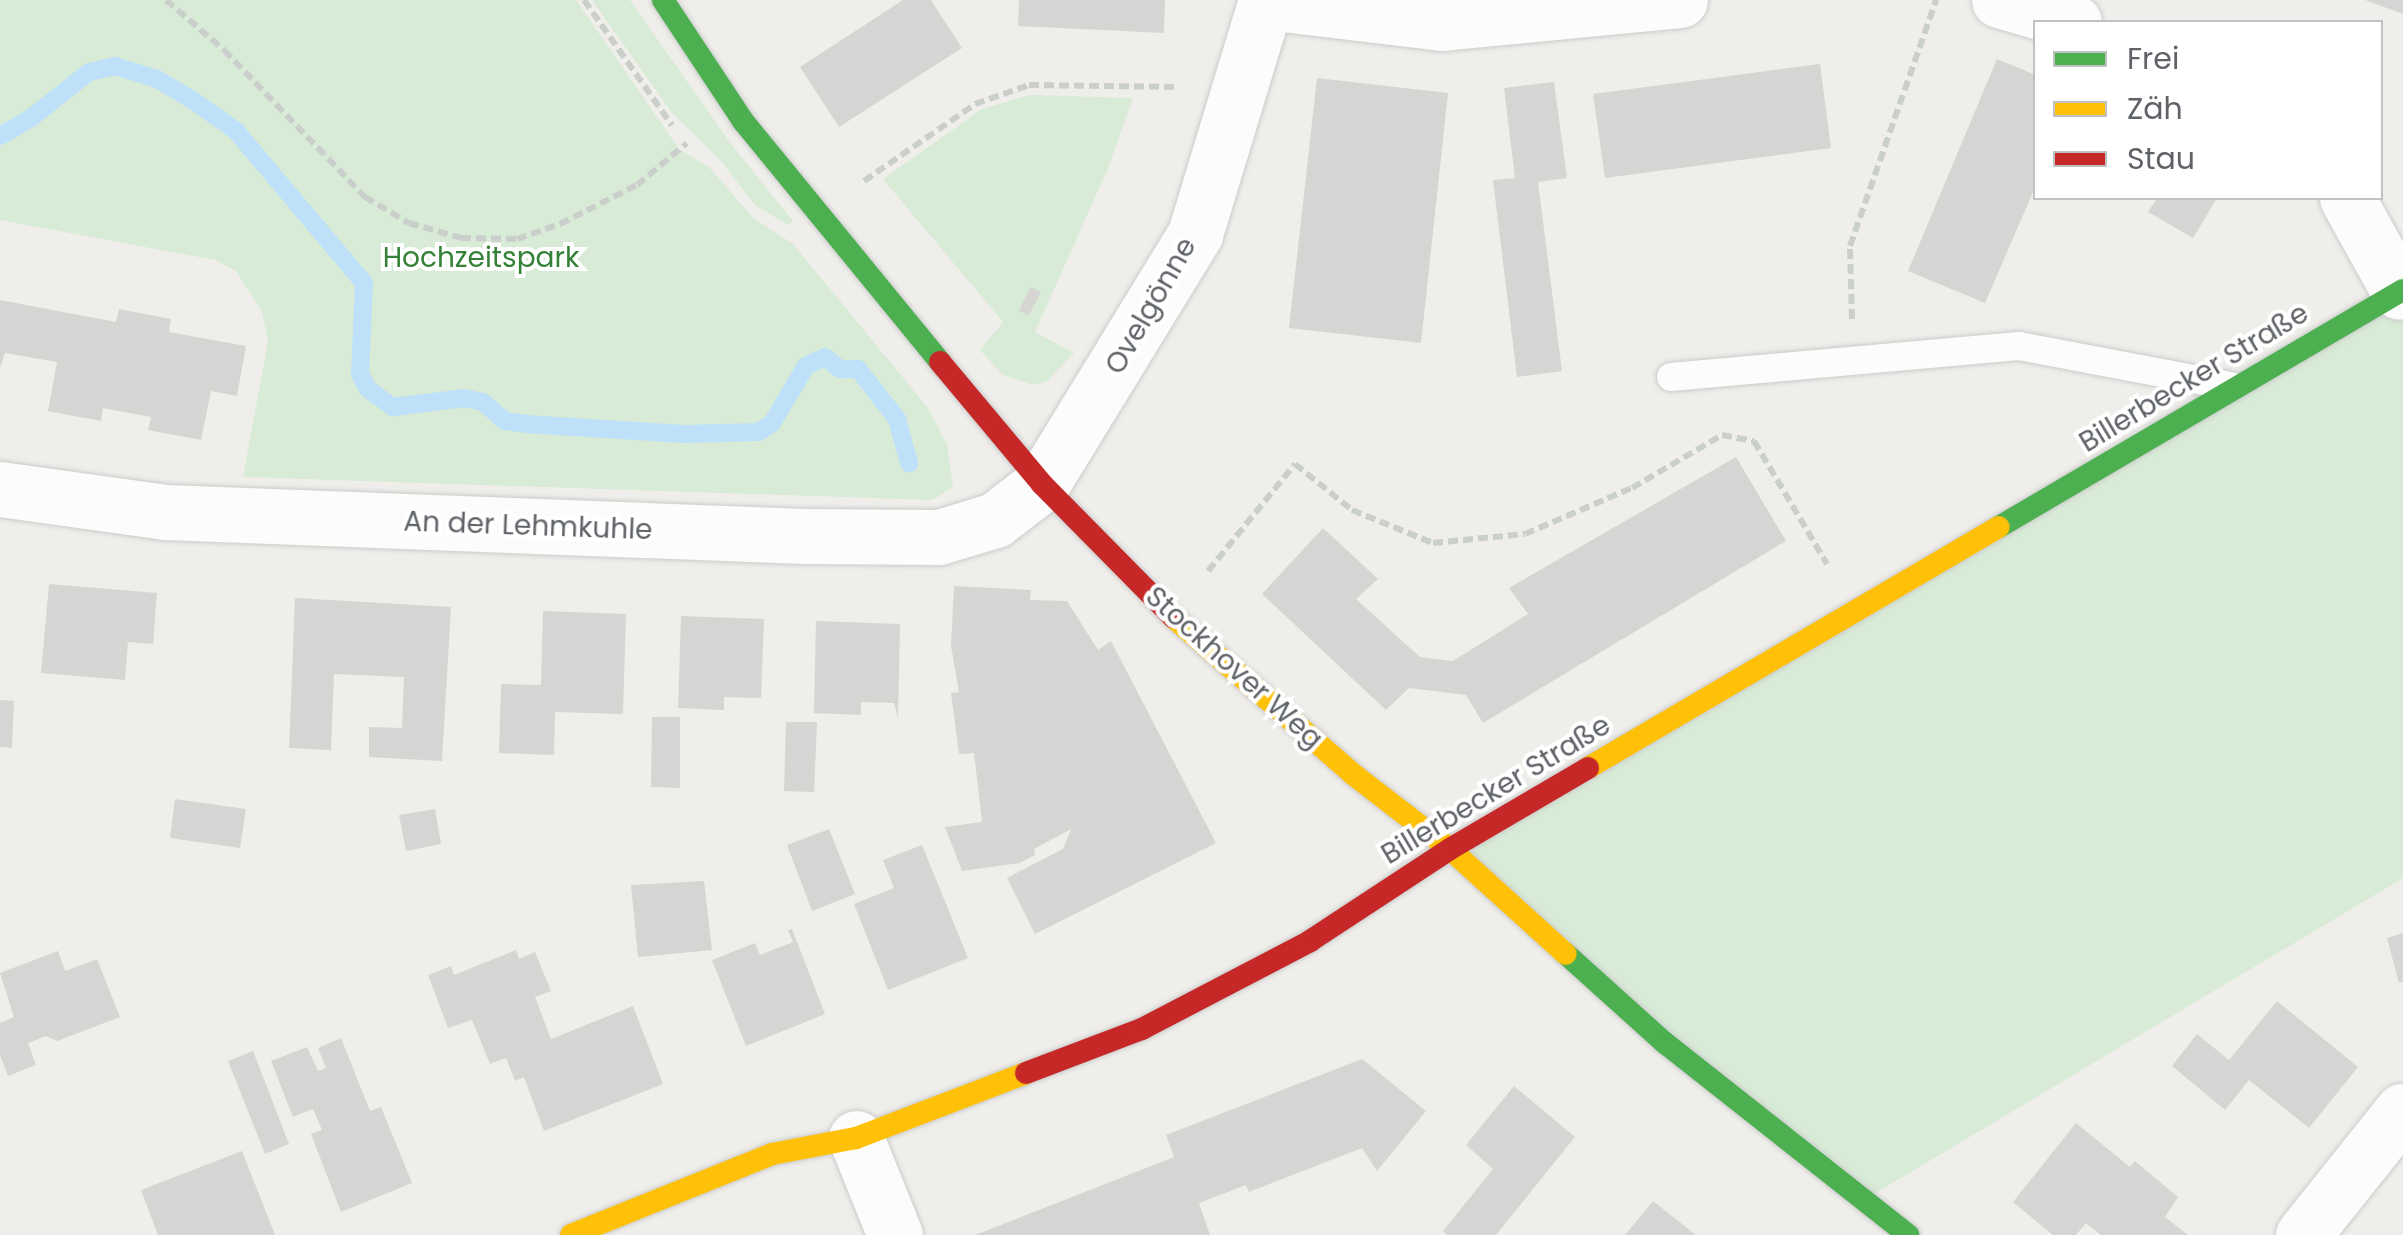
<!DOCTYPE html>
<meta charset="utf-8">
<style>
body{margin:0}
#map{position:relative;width:2403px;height:1235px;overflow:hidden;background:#efeeea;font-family:Poppins,sans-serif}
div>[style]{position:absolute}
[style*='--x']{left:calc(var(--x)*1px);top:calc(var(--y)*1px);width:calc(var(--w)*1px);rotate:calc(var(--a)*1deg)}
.green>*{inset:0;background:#d8ebd6}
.stream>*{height:18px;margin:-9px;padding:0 9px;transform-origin:9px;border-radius:9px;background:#bfe0f9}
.building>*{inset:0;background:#d6d5d3}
.path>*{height:6px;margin-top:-3px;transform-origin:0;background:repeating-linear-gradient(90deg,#cacfcc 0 10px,transparent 0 15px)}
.roads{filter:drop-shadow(0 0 2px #cbcccc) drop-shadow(0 0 2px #cbcccc)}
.lane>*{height:28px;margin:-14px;padding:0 14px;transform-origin:14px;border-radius:14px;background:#fdfcfc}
.street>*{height:55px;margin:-27.5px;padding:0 27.5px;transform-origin:27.5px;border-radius:27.5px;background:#fdfcfc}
.fast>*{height:22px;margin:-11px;padding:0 11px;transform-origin:11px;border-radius:11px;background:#4caf50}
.slow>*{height:22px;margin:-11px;padding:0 11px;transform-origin:11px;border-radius:11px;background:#ffc107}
.jam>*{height:22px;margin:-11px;padding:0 11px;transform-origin:11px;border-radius:11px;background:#c62828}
span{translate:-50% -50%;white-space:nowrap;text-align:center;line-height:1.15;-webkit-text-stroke:8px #fff;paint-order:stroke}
.park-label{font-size:28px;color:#348238}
.street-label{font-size:28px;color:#5f6368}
.legend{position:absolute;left:2033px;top:20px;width:350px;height:180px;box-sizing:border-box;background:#fff;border:2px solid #bfc1c3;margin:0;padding:12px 18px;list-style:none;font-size:30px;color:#5f6368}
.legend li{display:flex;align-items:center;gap:20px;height:50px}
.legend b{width:50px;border:2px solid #bfc1c3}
</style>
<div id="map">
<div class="green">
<div style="clip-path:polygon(0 0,576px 0,679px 149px,709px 167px,753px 218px,793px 244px,928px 408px,947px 445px,953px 487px,932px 500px,243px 477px,268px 341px,262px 312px,236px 271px,215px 260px,0 220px)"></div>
<div style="clip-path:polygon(592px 0,630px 0,731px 144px,793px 221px,788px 225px,755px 205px,721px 161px,672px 113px)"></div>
<div style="clip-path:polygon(1030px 95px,1133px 98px,1108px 168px,1035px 332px,1074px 353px,1047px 381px,1033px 385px,1003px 375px,980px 350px,1003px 322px,883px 179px,982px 109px)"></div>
<div style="clip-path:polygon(2403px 290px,2403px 878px,1864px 1200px,1450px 849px)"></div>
</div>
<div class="stream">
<div style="--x:0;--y:136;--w:36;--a:-30"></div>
<div style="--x:31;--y:118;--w:74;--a:-38.4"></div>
<div style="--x:89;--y:72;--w:27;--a:-13"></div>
<div style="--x:115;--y:66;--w:44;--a:17.2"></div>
<div style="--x:157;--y:79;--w:43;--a:30.7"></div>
<div style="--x:194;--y:101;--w:52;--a:35.5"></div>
<div style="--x:236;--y:131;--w:199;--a:49.9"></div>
<div style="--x:364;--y:283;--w:91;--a:92.5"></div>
<div style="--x:360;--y:374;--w:17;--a:62"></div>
<div style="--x:368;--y:389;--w:31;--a:36"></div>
<div style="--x:393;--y:407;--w:72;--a:-7.2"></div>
<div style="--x:464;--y:398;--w:19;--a:12"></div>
<div style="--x:483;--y:402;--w:29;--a:41"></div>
<div style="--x:505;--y:421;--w:21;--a:8"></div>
<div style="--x:526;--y:424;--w:158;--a:3.6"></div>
<div style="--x:684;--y:434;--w:75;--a:-1.5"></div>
<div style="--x:759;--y:432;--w:16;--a:-35"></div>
<div style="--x:772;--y:423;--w:66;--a:-59.2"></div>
<div style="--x:806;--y:366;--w:21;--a:-25"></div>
<div style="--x:825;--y:357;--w:19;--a:39"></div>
<div style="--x:840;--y:369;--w:18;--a:0"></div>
<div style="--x:858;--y:369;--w:63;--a:52"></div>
<div style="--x:897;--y:419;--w:46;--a:74.7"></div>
</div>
<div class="building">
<div style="clip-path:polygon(903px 0,931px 0,962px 48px,839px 127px,800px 67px)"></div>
<div style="clip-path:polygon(1019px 0,1165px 0,1164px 33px,1018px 26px)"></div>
<div style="clip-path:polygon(2365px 0,2403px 0,2403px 14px)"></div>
<div style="clip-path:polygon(1997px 59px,2036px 75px,2036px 185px,1985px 303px,1908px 271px)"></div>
<div style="clip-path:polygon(1820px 64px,1831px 148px,1605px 178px,1593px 94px)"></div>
<div style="clip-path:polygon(1317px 78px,1448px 93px,1421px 343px,1289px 328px)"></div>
<div style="clip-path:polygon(1554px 82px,1567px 178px,1538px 182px,1562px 371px,1517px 377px,1493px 180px,1515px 178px,1504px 88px)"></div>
<div style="clip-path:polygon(2157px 198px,2217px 198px,2193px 238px,2148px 212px)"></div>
<div style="clip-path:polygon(1030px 287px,1041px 292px,1029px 315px,1019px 311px)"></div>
<div style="clip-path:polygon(0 300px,116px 322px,119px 309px,171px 319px,169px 332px,246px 346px,237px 396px,211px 391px,201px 440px,148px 430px,151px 417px,103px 408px,101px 421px,48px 411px,57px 362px,5px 353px,0 368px)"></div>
<div style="clip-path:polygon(1736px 457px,1786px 541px,1483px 723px,1466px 695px,1409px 688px,1386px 710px,1262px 594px,1323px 528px,1378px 579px,1356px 599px,1420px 657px,1453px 661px,1528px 614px,1509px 588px)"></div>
<div style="clip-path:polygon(49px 584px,157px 593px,153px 644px,128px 642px,125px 680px,41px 673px)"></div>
<div style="clip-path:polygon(954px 586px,1031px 590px,1030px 600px,1067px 601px,1098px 650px,1111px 641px,1216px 843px,1035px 934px,1007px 878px,1063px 849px,1071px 829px,1034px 849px,1035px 855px,1020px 863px,962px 871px,945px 827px,982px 822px,974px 753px,959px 754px,951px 693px,959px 692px,951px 646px)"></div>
<div style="clip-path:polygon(295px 598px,451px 607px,442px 761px,369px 757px,369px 727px,402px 728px,404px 677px,334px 674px,331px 750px,289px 748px)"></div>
<div style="clip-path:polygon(543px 611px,626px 614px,623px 714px,555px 712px,554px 755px,499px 753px,501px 684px,541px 685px)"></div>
<div style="clip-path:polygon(681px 616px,764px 619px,761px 698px,724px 697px,724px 710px,678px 708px)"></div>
<div style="clip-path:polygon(816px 621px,900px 624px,898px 718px,894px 703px,861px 702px,861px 715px,814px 713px)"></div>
<div style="clip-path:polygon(0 700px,14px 701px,12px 748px,0 747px)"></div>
<div style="clip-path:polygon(652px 717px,680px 717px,680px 788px,651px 787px)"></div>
<div style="clip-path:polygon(786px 722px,817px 722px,814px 792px,784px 791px)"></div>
<div style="clip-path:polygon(175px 799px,246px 809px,240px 848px,170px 838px)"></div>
<div style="clip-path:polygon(435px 809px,441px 844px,406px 851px,399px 815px)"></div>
<div style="clip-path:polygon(829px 829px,855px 894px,812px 911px,787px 845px)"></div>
<div style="clip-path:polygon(922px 845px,968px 958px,888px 990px,854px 904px,894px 888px,883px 860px)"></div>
<div style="clip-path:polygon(704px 881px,712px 950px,638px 957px,631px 885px)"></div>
<div style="clip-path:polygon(792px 929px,825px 1014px,746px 1046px,712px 960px,755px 943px,760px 955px,793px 942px,788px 930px)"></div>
<div style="clip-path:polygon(2403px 933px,2403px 982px,2399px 983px,2387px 938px)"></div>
<div style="clip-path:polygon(516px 950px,519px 959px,535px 952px,551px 991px,535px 997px,551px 1039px,633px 1006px,663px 1084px,544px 1131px,524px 1077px,515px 1081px,506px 1058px,490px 1064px,472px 1020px,448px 1028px,428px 975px,451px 966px,454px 975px)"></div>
<div style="clip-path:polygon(58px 951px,65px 971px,97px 959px,120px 1017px,57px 1041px,46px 1036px,28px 1043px,36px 1065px,8px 1076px,0 1055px,0 1023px,14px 1017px,0 973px)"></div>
<div style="clip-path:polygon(2277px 1001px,2358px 1067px,2309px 1128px,2249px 1080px,2225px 1110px,2172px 1066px,2197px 1034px,2229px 1060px)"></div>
<div style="clip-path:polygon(341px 1038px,370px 1111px,381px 1107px,412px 1183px,341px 1212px,311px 1134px,322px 1130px,313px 1109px,293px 1117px,271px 1061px,307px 1047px,318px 1071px,326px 1068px,318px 1048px)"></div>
<div style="clip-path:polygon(253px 1051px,289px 1144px,265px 1154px,228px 1061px)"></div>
<div style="clip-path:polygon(1362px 1059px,1426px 1111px,1377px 1171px,1362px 1148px,1249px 1192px,1246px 1185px,1199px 1203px,1210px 1235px,975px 1235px,1174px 1157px,1166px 1135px)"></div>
<div style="clip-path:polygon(1514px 1086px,1575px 1137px,1496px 1235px,1447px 1235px,1443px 1231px,1493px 1169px,1466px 1145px)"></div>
<div style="clip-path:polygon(2076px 1123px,2130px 1167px,2135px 1161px,2178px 1197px,2165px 1217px,2188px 1235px,2101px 1235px,2086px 1223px,2076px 1235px,2053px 1235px,2013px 1202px)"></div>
<div style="clip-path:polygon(242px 1151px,275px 1235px,158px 1235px,141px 1190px)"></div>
<div style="clip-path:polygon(1653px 1201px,1696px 1235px,1625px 1235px)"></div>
</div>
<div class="path">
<div style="--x:166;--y:0;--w:77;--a:40.8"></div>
<div style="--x:224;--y:50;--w:204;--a:46.2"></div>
<div style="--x:365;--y:197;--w:51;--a:30.6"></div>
<div style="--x:409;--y:223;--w:54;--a:16.1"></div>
<div style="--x:461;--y:238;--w:56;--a:1"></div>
<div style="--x:517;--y:239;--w:46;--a:-19.2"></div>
<div style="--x:560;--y:224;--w:86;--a:-26.9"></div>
<div style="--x:637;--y:185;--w:65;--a:-40"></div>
<div style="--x:584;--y:0;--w:153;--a:54.9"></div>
<div style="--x:864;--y:181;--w:135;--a:-34.7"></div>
<div style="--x:975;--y:104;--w:57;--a:-19.4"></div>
<div style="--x:1029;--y:85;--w:150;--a:0.8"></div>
<div style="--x:1852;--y:319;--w:73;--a:-91.6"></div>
<div style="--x:1850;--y:246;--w:261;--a:-70.7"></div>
<div style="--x:1208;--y:571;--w:138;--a:-50.9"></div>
<div style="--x:1295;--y:464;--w:73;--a:38.9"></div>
<div style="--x:1352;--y:510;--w:87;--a:22.2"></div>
<div style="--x:1433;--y:543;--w:92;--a:-5.6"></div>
<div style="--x:1525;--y:534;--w:116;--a:-23.3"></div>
<div style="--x:1632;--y:488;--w:104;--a:-30.5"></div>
<div style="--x:1722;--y:435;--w:33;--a:11"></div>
<div style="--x:1754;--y:441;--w:143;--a:59.3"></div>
</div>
<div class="roads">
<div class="lane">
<div style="--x:1671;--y:377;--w:349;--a:-5.1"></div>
<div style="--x:2019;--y:346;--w:215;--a:10.7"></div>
</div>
<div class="street">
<div style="--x:1999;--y:0;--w:78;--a:16.3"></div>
<div style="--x:1266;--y:2;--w:177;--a:6.8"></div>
<div style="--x:1442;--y:23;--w:239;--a:-5.5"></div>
<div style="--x:2347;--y:198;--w:107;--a:61"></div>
<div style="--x:0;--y:489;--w:167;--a:7.9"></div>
<div style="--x:165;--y:512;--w:639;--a:2.15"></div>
<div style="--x:804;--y:536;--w:135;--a:0.4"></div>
<div style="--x:939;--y:537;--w:59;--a:-16.9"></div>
<div style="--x:995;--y:520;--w:59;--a:-37.5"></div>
<div style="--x:1042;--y:484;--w:293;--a:-58.5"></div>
<div style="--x:1195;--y:234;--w:245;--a:-73.1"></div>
<div style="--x:856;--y:1138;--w:105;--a:68.1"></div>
<div style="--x:2303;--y:1235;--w:159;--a:-51.4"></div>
</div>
<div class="fast">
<div style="--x:663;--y:0;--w:145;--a:56.5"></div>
<div style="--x:743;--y:121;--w:311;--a:50.7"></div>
<div style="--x:1999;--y:527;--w:468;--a:-30.4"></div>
<div style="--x:1566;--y:954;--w:133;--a:42"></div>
<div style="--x:1665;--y:1043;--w:310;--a:38.3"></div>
</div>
<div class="slow">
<div style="--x:1173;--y:617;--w:240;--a:41.1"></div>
<div style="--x:1354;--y:775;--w:121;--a:37.6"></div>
<div style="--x:1450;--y:849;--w:156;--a:42.2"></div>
<div style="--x:1588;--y:768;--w:476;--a:-30.4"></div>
<div style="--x:571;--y:1235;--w:217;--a:-21.9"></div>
<div style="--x:772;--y:1154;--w:86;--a:-10.8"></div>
<div style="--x:856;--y:1138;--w:182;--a:-20.9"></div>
</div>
<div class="jam">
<div style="--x:940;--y:362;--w:159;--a:50.1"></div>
<div style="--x:1042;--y:484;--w:187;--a:45.4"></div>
<div style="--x:1026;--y:1073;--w:124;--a:-20.8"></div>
<div style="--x:1142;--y:1029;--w:190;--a:-27.6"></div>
<div style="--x:1310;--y:941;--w:168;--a:-33.3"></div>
<div style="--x:1450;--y:849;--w:160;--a:-30.4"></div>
</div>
</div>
<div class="park-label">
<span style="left:481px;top:258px">Hochzeitspark</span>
</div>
<div class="street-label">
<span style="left:1151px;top:306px;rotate:-60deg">Ovelgönne</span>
<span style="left:2194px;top:378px;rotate:-31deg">Billerbecker Straße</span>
<span style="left:528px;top:526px;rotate:2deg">An der Lehmkuhle</span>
<span style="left:1234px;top:668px;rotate:42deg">Stockhover Weg</span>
<span style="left:1496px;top:790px;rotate:-31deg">Billerbecker Straße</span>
</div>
<ul class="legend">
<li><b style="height:12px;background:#4caf50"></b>Frei</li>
<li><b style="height:12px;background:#ffc107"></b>Zäh</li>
<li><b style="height:12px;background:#c62828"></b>Stau</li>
</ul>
</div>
